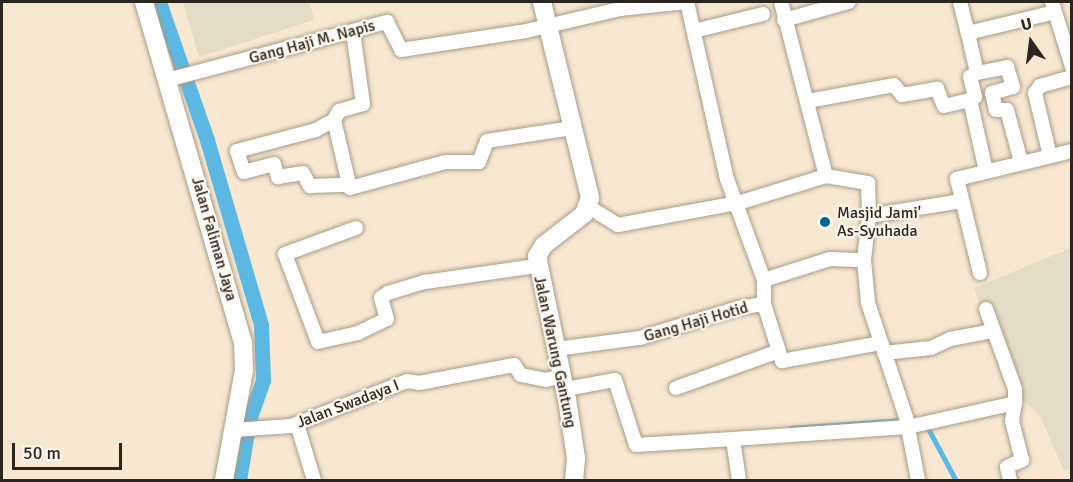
<!DOCTYPE html>
<style>
body{margin:0}
#map{position:relative;width:1073px;height:482px;overflow:hidden;background:#f8e8d2;font-family:Signika,sans-serif}
div>[style]{position:absolute}
[style*='--x']{left:calc(var(--x)*1px);top:calc(var(--y)*1px);width:calc(var(--w)*1px);rotate:calc(var(--a)*1deg)}
.industrial>*{inset:0;background:#e5dcc8}
.stream>*{height:4.5px;margin:-2.25px;padding:0 2.25px;transform-origin:2.25px;border-radius:2.25px;background:#5bb8e3}
.canal>*{height:15px;margin:-7.5px;padding:0 7.5px;transform-origin:7.5px;border-radius:7.5px;background:#5bb8e3}
.roads{filter:drop-shadow(0 0 2px #a99b86) drop-shadow(0 0 2px #a99b86)}
.street>*{height:14px;margin:-7px;padding:0 7px;transform-origin:7px;border-radius:7px;background:#fff}
.secondary>*{height:18px;margin:-9px;padding:0 9px;transform-origin:9px;border-radius:9px;background:#fff}
.dots>*{width:16px;height:16px;translate:-50% -50%;box-sizing:border-box;border:3px solid #fdf7ee;border-radius:50%}
span{translate:-50% -50%;white-space:nowrap;text-align:center;line-height:1.15;-webkit-text-stroke:4.5px #fdf7ee;paint-order:stroke}
.street-label{font-size:16px;color:#2c271e}
.poi-label{font-size:16px;color:#2c271e}
.left{translate:0 -50%;text-align:left}
.frame{position:absolute;inset:0;border:3px solid #2c271e;pointer-events:none}
.north{position:absolute;left:1001px;top:12px;width:60px;height:60px;-webkit-text-stroke:4px #fdf7ee;paint-order:stroke;rotate:346deg;font-size:16px;font-weight:700;line-height:24px;text-align:center;color:#2c271e}
.north::after{content:'';display:block;margin:auto;width:21px;height:27px;background:#2c271e;clip-path:polygon(50% 0,100% 100%,50% 72%,0 100%)}
.scale{position:absolute;left:12px;top:443px;width:110px;height:27px;box-sizing:border-box;border:3px solid #2c271e;border-top:0;padding-left:8px;font-size:18px;line-height:21px;white-space:nowrap;color:#2c271e;-webkit-text-stroke:4px #fdf7ee;paint-order:stroke}
</style>
<div id="map">
<div class="industrial">
<div style="clip-path:polygon(183px 2px,310px 2px,314px 20px,199px 57px)"></div>
<div style="clip-path:polygon(1071px 248px,1071px 467px,1064px 471px,1040px 416px,1011px 389px,974px 288px)"></div>
</div>
<div class="stream">
<div style="--x:249;--y:420;--w:11;--a:15"></div>
<div style="--x:926;--y:424;--w:64;--a:61.8"></div>
<div style="--x:790;--y:428;--w:114;--a:-4"></div>
</div>
<div class="canal">
<div style="--x:159;--y:2;--w:146;--a:70.8"></div>
<div style="--x:207;--y:140;--w:193;--a:73.7"></div>
<div style="--x:261;--y:325;--w:55;--a:87.9"></div>
<div style="--x:263;--y:380;--w:42;--a:109.3"></div>
<div style="--x:249;--y:420;--w:61;--a:99.5"></div>
</div>
<div class="roads">
<div class="street">
<div style="--x:687;--y:2;--w:181;--a:77.3"></div>
<div style="--x:727;--y:179;--w:108;--a:69.9"></div>
<div style="--x:764;--y:280;--w:24;--a:90"></div>
<div style="--x:764;--y:304;--w:60;--a:72.5"></div>
<div style="--x:782;--y:361;--w:101;--a:-10.3"></div>
<div style="--x:781;--y:2;--w:180;--a:75.5"></div>
<div style="--x:960;--y:2;--w:32;--a:76"></div>
<div style="--x:1052;--y:2;--w:68;--a:72.9"></div>
<div style="--x:784;--y:20;--w:67;--a:-15.5"></div>
<div style="--x:694;--y:31;--w:71;--a:-13.8"></div>
<div style="--x:353;--y:32;--w:73;--a:82.1"></div>
<div style="--x:363;--y:104;--w:25;--a:164"></div>
<div style="--x:339;--y:111;--w:10;--a:119"></div>
<div style="--x:334;--y:120;--w:70;--a:76.8"></div>
<div style="--x:350;--y:188;--w:98;--a:-15.3"></div>
<div style="--x:445;--y:162;--w:34;--a:0"></div>
<div style="--x:479;--y:162;--w:22;--a:-69"></div>
<div style="--x:487;--y:141;--w:86;--a:-8.7"></div>
<div style="--x:977;--y:73;--w:41;--a:-102.7"></div>
<div style="--x:968;--y:33;--w:89;--a:-13.6"></div>
<div style="--x:167;--y:80;--w:228;--a:-14.8"></div>
<div style="--x:387;--y:22;--w:31;--a:63"></div>
<div style="--x:401;--y:50;--w:126;--a:-8.6"></div>
<div style="--x:526;--y:31;--w:97;--a:-13.2"></div>
<div style="--x:620;--y:9;--w:67;--a:-6"></div>
<div style="--x:808;--y:101;--w:87;--a:-10.5"></div>
<div style="--x:894;--y:85;--w:13;--a:51"></div>
<div style="--x:902;--y:95;--w:36;--a:-10"></div>
<div style="--x:937;--y:89;--w:18;--a:68"></div>
<div style="--x:944;--y:106;--w:27;--a:-13"></div>
<div style="--x:334;--y:120;--w:21;--a:151"></div>
<div style="--x:316;--y:130;--w:82;--a:165.1"></div>
<div style="--x:237;--y:151;--w:22;--a:72"></div>
<div style="--x:244;--y:172;--w:31;--a:-15"></div>
<div style="--x:274;--y:164;--w:14;--a:73"></div>
<div style="--x:278;--y:177;--w:25;--a:-9"></div>
<div style="--x:303;--y:173;--w:15;--a:62"></div>
<div style="--x:310;--y:186;--w:38;--a:-2"></div>
<div style="--x:1050;--y:156;--w:65;--a:-103.4"></div>
<div style="--x:1035;--y:93;--w:9;--a:-54"></div>
<div style="--x:1040;--y:86;--w:33;--a:-16"></div>
<div style="--x:986;--y:171;--w:73;--a:-102.7"></div>
<div style="--x:970;--y:100;--w:6;--a:-31"></div>
<div style="--x:975;--y:97;--w:21;--a:-104"></div>
<div style="--x:970;--y:77;--w:8;--a:-30"></div>
<div style="--x:977;--y:73;--w:31;--a:-11"></div>
<div style="--x:1007;--y:67;--w:21;--a:73"></div>
<div style="--x:1013;--y:87;--w:22;--a:164"></div>
<div style="--x:992;--y:93;--w:17;--a:77"></div>
<div style="--x:996;--y:110;--w:11;--a:0"></div>
<div style="--x:1007;--y:110;--w:54;--a:74.9"></div>
<div style="--x:589;--y:207;--w:34;--a:32"></div>
<div style="--x:618;--y:225;--w:122;--a:-10.4"></div>
<div style="--x:738;--y:203;--w:92;--a:-17.1"></div>
<div style="--x:826;--y:176;--w:43;--a:9.5"></div>
<div style="--x:868;--y:183;--w:33;--a:88"></div>
<div style="--x:869;--y:216;--w:94;--a:-9.2"></div>
<div style="--x:356;--y:228;--w:76;--a:159.9"></div>
<div style="--x:285;--y:254;--w:94;--a:69.4"></div>
<div style="--x:318;--y:342;--w:41;--a:-12.7"></div>
<div style="--x:358;--y:333;--w:32;--a:-26"></div>
<div style="--x:387;--y:319;--w:22;--a:-106"></div>
<div style="--x:381;--y:298;--w:9;--a:-36"></div>
<div style="--x:388;--y:293;--w:39;--a:-17"></div>
<div style="--x:425;--y:282;--w:112;--a:-8.2"></div>
<div style="--x:864;--y:260;--w:44;--a:-83.5"></div>
<div style="--x:980;--y:273;--w:97;--a:-103.7"></div>
<div style="--x:957;--y:179;--w:118;--a:-13.7"></div>
<div style="--x:764;--y:280;--w:69;--a:-17.7"></div>
<div style="--x:830;--y:259;--w:34;--a:2"></div>
<div style="--x:864;--y:260;--w:43;--a:84.7"></div>
<div style="--x:868;--y:303;--w:120;--a:71.6"></div>
<div style="--x:906;--y:417;--w:64;--a:79.2"></div>
<div style="--x:556;--y:349;--w:85;--a:-7.5"></div>
<div style="--x:640;--y:338;--w:102;--a:-17"></div>
<div style="--x:738;--y:308;--w:26;--a:-9"></div>
<div style="--x:884;--y:353;--w:47;--a:-6.1"></div>
<div style="--x:931;--y:348;--w:21;--a:-25"></div>
<div style="--x:950;--y:339;--w:44;--a:-10.5"></div>
<div style="--x:676;--y:388;--w:109;--a:-19.8"></div>
<div style="--x:566;--y:389;--w:50;--a:-10.4"></div>
<div style="--x:615;--y:380;--w:68;--a:72.1"></div>
<div style="--x:636;--y:445;--w:97;--a:-3.5"></div>
<div style="--x:733;--y:439;--w:41;--a:81.7"></div>
<div style="--x:297;--y:424;--w:59;--a:73.1"></div>
<div style="--x:233;--y:430;--w:58;--a:-3.9"></div>
<div style="--x:291;--y:426;--w:124;--a:-21.2"></div>
<div style="--x:407;--y:381;--w:12;--a:9"></div>
<div style="--x:419;--y:383;--w:97;--a:-10.7"></div>
<div style="--x:514;--y:365;--w:12;--a:55"></div>
<div style="--x:521;--y:375;--w:25;--a:11"></div>
<div style="--x:546;--y:380;--w:16;--a:-14"></div>
<div style="--x:733;--y:439;--w:175;--a:-3.9"></div>
<div style="--x:908;--y:427;--w:110;--a:-12.6"></div>
<div style="--x:1015;--y:403;--w:14;--a:-90"></div>
<div style="--x:1015;--y:389;--w:85;--a:-109.9"></div>
<div style="--x:1010;--y:480;--w:13;--a:-103"></div>
<div style="--x:1007;--y:467;--w:17;--a:-25"></div>
<div style="--x:1022;--y:460;--w:40;--a:-104.4"></div>
<div style="--x:1012;--y:421;--w:18;--a:-81"></div>
</div>
<div class="secondary">
<div style="--x:144;--y:2;--w:354;--a:73.8"></div>
<div style="--x:243;--y:342;--w:28;--a:88"></div>
<div style="--x:244;--y:370;--w:112;--a:100.3"></div>
<div style="--x:542;--y:2;--w:202;--a:76.2"></div>
<div style="--x:590;--y:198;--w:17;--a:111"></div>
<div style="--x:584;--y:214;--w:51;--a:142.2"></div>
<div style="--x:544;--y:245;--w:13;--a:122"></div>
<div style="--x:537;--y:256;--w:146;--a:78.2"></div>
<div style="--x:567;--y:399;--w:60;--a:81.3"></div>
<div style="--x:576;--y:458;--w:22;--a:95"></div>
</div>
</div>
<div class="dots">
<div style="left:825px;top:222px;background:#006493"></div>
</div>
<div class="street-label">
<span style="left:312px;top:42px;rotate:-15deg">Gang Haji M. Napis</span>
<span style="left:214px;top:239px;rotate:74deg">Jalan Faliman Jaya</span>
<span style="left:696px;top:322px;rotate:-16deg">Gang Haji Hotid</span>
<span style="left:555px;top:352px;rotate:78deg">Jalan Warung Gantung</span>
<span style="left:348px;top:404px;rotate:-21deg">Jalan Swadaya I</span>
</div>
<div class="poi-label">
<span class="left" style="left:837px;top:222px">Masjid Jami'<br>As-Syuhada</span>
</div>
<div class="frame"></div>
<div class="north">U</div>
<div class="scale">50 m</div>
</div>
